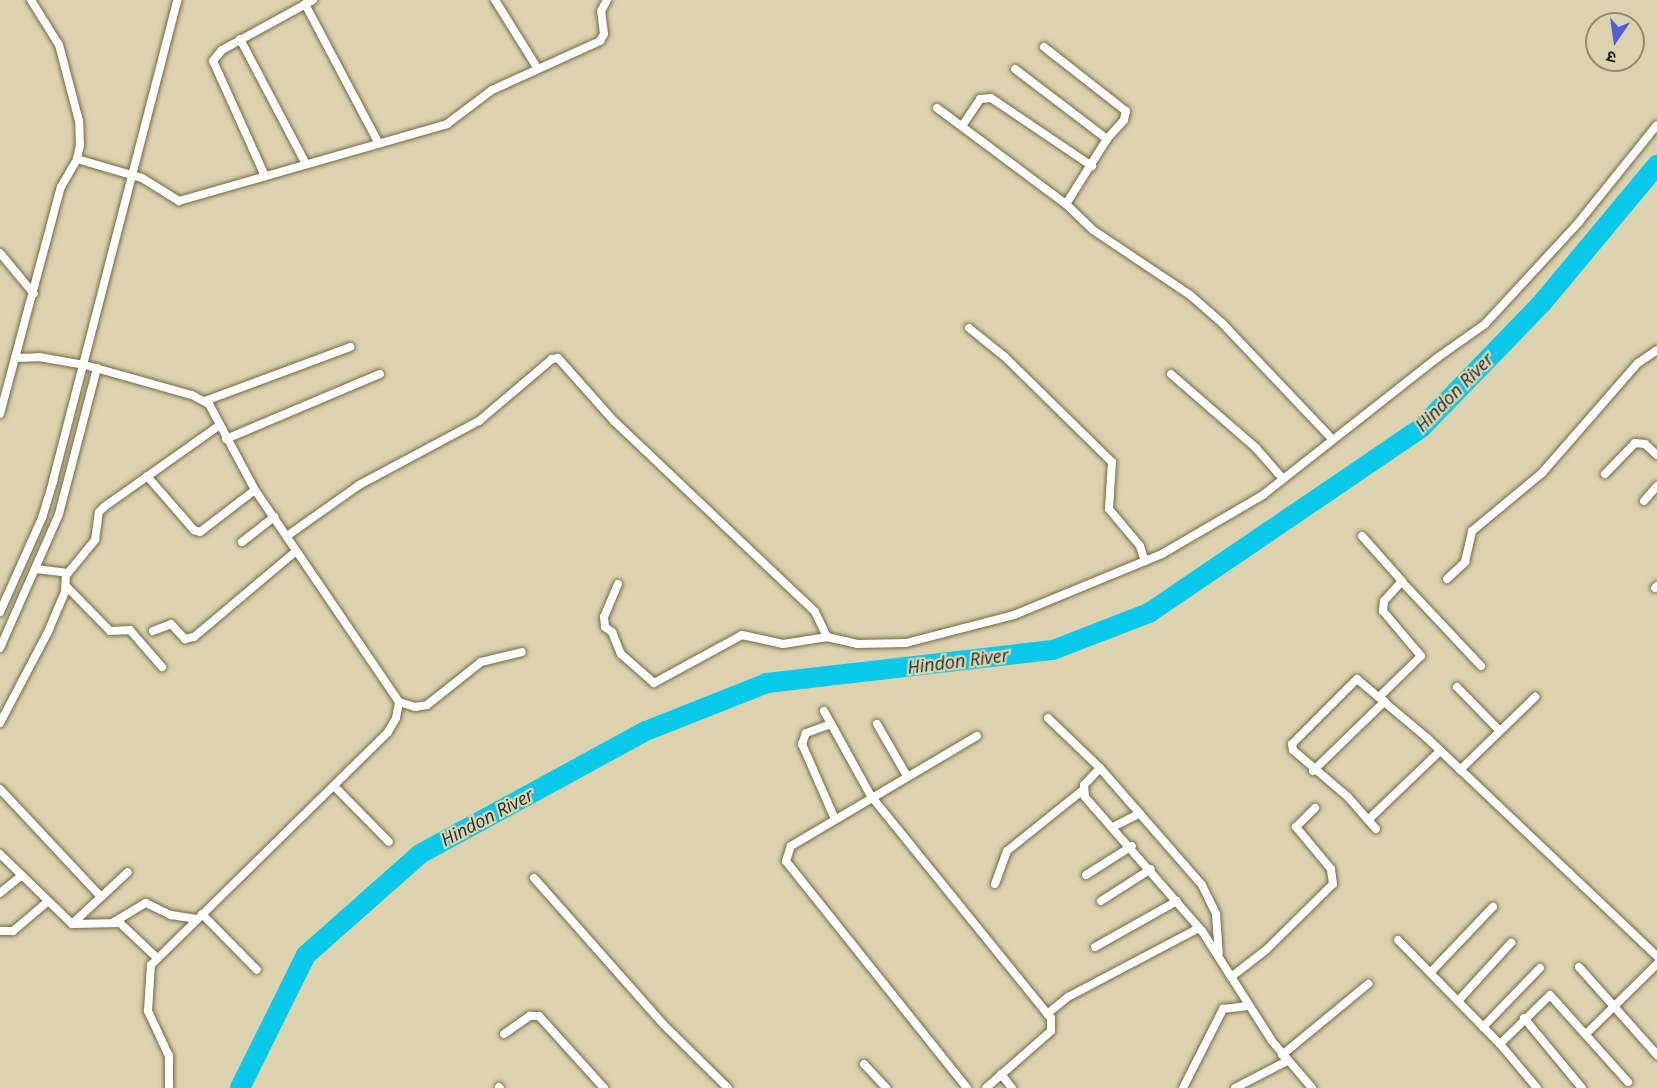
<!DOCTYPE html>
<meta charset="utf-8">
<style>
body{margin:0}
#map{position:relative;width:1657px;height:1088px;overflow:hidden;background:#dcd3ae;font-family:"Open Sans","Noto Sans Devanagari",sans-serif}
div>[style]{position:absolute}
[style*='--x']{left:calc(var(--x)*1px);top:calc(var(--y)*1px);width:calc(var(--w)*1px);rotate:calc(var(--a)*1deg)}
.river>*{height:20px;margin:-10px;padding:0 10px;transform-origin:10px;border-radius:10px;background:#09c9ea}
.roads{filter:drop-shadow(0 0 2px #726947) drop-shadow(0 0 2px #726947)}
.street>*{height:8px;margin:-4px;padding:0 4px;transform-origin:4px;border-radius:4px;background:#fff}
span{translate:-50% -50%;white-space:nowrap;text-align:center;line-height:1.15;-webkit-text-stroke:4.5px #dcd3ae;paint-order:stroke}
.water-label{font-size:18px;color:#152e35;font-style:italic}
.north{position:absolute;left:1585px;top:12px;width:60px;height:60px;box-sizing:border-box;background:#dcd3ae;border:2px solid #928b6f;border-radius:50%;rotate:193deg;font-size:16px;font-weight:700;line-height:24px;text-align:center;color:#231f11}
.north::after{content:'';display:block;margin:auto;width:21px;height:27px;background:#545ed4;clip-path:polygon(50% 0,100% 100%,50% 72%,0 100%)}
</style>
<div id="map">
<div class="river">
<div style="--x:240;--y:1088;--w:148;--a:-63.6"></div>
<div style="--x:306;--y:955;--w:152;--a:-41.5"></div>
<div style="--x:420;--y:854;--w:257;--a:-28.6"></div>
<div style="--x:646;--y:731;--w:130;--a:-21.6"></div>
<div style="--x:767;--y:683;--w:288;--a:-6.6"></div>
<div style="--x:1053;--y:650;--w:103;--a:-21.1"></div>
<div style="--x:1149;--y:613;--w:329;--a:-34.2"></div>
<div style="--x:1421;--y:428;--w:174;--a:-45.9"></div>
<div style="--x:1542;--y:303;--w:180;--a:-50.2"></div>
</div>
<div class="roads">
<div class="street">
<div style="--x:495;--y:0;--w:81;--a:58.1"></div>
<div style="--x:305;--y:4;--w:156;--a:62.1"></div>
<div style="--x:240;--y:39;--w:141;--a:62.2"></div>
<div style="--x:1044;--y:47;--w:104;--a:38"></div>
<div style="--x:1126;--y:111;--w:9;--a:103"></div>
<div style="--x:1124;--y:120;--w:25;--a:132"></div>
<div style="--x:1015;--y:69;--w:116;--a:37.3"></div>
<div style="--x:1107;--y:139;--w:77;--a:122.2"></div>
<div style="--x:937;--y:108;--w:161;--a:36.7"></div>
<div style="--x:1066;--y:204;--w:37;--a:44"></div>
<div style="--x:1093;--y:230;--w:117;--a:33.8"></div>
<div style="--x:1190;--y:295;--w:43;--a:41.2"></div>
<div style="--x:1222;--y:323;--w:160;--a:46.5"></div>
<div style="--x:962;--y:126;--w:32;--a:-56"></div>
<div style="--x:980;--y:99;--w:11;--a:-5"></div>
<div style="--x:991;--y:98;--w:122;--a:34"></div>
<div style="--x:77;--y:159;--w:68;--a:16.3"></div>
<div style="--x:142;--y:178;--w:44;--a:31.9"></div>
<div style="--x:179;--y:201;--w:279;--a:-16"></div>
<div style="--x:447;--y:124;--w:56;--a:-37.1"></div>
<div style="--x:492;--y:90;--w:119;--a:-24.4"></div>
<div style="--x:600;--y:41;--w:8;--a:-60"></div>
<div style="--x:604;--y:34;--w:23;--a:-97"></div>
<div style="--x:601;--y:11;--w:13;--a:-61"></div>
<div style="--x:265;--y:176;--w:126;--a:-114.3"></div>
<div style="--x:213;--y:61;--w:14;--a:-51"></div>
<div style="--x:222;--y:50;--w:104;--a:-28.8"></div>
<div style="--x:0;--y:253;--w:53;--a:50.3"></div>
<div style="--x:969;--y:328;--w:46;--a:38.9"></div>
<div style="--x:1005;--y:357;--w:150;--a:44.5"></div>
<div style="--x:1112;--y:462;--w:47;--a:93.7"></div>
<div style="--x:1109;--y:509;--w:48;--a:50"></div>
<div style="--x:1140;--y:546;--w:16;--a:72"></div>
<div style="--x:15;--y:358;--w:24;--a:-2"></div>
<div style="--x:39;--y:357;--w:47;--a:9.9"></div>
<div style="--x:85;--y:365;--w:111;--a:15.7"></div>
<div style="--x:192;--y:395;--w:19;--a:28"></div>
<div style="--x:209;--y:404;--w:98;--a:61.9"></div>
<div style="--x:255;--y:490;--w:256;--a:55.8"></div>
<div style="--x:399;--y:702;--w:17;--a:17"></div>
<div style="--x:415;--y:707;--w:12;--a:-9"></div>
<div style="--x:427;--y:705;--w:69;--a:-38.5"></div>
<div style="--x:481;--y:662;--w:42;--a:-13.7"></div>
<div style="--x:1171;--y:374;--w:113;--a:41"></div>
<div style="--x:1256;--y:448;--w:41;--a:48.9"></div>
<div style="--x:205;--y:401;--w:155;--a:-20.4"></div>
<div style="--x:0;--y:414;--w:235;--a:-75"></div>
<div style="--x:61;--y:187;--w:32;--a:-60"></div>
<div style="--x:77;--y:159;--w:14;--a:-78"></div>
<div style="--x:80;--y:145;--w:24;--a:-92"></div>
<div style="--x:79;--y:121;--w:79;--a:-104.7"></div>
<div style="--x:59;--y:45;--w:53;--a:-121.9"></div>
<div style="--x:226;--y:439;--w:167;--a:-22.9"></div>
<div style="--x:1605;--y:474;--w:43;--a:-45.9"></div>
<div style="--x:1635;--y:443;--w:10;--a:6"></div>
<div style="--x:1645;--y:444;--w:16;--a:43"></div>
<div style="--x:147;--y:476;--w:72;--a:49"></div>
<div style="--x:194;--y:530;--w:6;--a:18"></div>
<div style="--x:200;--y:532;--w:69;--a:-37.4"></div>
<div style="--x:1644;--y:501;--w:20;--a:-49"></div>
<div style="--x:287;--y:536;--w:88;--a:-35.3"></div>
<div style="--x:359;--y:485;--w:136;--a:-28.1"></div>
<div style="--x:479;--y:421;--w:96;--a:-40.3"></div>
<div style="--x:552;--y:359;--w:6;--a:-9"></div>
<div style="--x:558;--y:358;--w:84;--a:48.4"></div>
<div style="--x:614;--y:421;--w:277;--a:43.5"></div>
<div style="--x:815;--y:612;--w:28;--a:64"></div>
<div style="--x:1362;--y:536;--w:60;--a:48.4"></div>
<div style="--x:1402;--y:581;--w:27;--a:132"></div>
<div style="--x:1384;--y:601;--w:10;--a:96"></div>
<div style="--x:1383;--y:611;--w:59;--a:49.8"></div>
<div style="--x:1421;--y:656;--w:57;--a:135.7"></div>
<div style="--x:242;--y:542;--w:41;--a:-38"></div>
<div style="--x:36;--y:569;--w:32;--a:7"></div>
<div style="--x:68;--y:573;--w:43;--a:-50.7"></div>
<div style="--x:95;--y:540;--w:28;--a:-82"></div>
<div style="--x:99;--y:512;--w:7;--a:-45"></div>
<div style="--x:104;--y:507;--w:142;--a:-35.3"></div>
<div style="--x:1447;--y:579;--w:25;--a:-43"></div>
<div style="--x:1465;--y:562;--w:32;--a:-77"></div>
<div style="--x:1472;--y:531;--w:91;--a:-39.6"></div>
<div style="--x:1542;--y:473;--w:146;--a:-48.9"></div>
<div style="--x:1638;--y:363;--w:23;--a:-34"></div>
<div style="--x:1403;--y:583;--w:114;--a:46.8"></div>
<div style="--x:618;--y:584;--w:36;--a:113"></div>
<div style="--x:604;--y:617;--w:10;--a:84"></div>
<div style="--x:605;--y:627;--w:9;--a:36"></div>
<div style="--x:612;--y:632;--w:24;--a:68"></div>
<div style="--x:621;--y:654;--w:44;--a:41.3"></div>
<div style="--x:654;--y:683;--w:100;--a:-28.6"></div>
<div style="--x:742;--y:635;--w:42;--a:12.4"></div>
<div style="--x:783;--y:644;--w:45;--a:-9"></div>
<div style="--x:827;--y:637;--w:31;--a:13"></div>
<div style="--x:857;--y:644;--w:49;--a:-1.2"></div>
<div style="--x:906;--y:643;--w:112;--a:-14.5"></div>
<div style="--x:1014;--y:615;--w:160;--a:-22.4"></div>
<div style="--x:1162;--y:554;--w:117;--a:-30.3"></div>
<div style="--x:1263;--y:495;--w:221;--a:-38.2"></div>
<div style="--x:1437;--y:358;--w:59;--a:-35.3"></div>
<div style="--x:1485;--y:324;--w:139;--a:-47.3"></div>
<div style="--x:1579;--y:222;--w:124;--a:-51.2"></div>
<div style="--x:66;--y:586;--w:63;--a:45.6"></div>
<div style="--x:110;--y:631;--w:20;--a:-3"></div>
<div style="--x:130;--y:630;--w:49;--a:49.1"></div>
<div style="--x:1655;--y:588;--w:3;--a:-45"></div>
<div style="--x:0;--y:612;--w:103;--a:-65.9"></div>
<div style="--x:42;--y:518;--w:39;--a:-73"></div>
<div style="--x:53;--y:481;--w:497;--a:-75.5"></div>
<div style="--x:153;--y:631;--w:19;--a:-21"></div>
<div style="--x:171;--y:624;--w:21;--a:47"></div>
<div style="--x:185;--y:639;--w:9;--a:-13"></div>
<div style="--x:194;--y:637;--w:132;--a:-40.1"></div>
<div style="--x:0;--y:648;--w:146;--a:-66.2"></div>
<div style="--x:59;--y:514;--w:151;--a:-75.4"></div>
<div style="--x:1457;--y:687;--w:60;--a:45.7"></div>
<div style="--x:824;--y:711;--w:97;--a:61.1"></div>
<div style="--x:871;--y:796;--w:286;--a:51"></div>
<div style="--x:1051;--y:1018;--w:13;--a:90"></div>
<div style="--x:1051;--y:1031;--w:86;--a:138.8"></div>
<div style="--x:1048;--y:718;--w:72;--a:43.9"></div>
<div style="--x:1100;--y:768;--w:155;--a:48.9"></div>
<div style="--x:1202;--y:885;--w:32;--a:64"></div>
<div style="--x:1216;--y:914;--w:39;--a:86"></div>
<div style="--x:0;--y:723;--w:103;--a:-62.2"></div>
<div style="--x:48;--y:632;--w:43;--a:-67"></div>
<div style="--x:65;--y:592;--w:17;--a:-87"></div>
<div style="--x:831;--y:724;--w:27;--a:160"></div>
<div style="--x:806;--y:733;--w:12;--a:110"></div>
<div style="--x:802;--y:744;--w:82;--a:66.3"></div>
<div style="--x:877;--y:724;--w:60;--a:60"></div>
<div style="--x:1100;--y:768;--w:23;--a:133"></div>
<div style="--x:1084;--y:785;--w:12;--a:85"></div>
<div style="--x:1085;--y:797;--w:178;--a:48.9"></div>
<div style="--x:1202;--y:931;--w:130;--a:57.5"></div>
<div style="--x:1272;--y:1041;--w:62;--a:49.6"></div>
<div style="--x:1460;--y:770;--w:105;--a:-44.2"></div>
<div style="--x:1313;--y:771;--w:100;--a:-44.2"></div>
<div style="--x:334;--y:786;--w:78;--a:45.5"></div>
<div style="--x:0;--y:789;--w:146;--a:46.9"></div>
<div style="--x:1368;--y:820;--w:100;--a:-43.8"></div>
<div style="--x:1113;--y:827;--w:30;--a:-27"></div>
<div style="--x:1376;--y:829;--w:43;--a:-131.2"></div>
<div style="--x:1348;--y:797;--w:72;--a:-139.5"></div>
<div style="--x:1293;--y:750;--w:6;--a:-99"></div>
<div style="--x:1292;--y:744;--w:92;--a:-45"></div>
<div style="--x:1357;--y:679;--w:92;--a:40.1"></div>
<div style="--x:1427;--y:738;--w:317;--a:43.5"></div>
<div style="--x:0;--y:854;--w:100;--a:44.2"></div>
<div style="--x:72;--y:924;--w:48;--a:-1.2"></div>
<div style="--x:120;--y:923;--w:50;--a:43.4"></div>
<div style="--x:1086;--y:875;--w:54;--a:-32.2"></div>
<div style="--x:534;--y:878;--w:195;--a:48.5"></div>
<div style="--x:663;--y:1024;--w:91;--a:44.6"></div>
<div style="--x:995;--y:884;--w:35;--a:-70"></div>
<div style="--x:1007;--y:851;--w:96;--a:-38.7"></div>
<div style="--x:0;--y:893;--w:28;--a:-39"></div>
<div style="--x:1101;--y:901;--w:59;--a:-32.6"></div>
<div style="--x:202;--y:914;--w:78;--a:45.5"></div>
<div style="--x:114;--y:922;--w:37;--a:-31"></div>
<div style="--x:146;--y:903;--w:28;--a:26"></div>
<div style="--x:171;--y:915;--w:26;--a:9"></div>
<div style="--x:72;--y:924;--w:76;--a:-42.9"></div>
<div style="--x:0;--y:931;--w:13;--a:0"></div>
<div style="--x:13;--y:931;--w:43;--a:-40.3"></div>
<div style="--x:1398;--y:940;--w:146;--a:45.6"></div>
<div style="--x:1500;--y:1044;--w:57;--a:49.9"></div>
<div style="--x:1095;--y:947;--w:94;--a:-29.3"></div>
<div style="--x:1579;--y:967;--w:118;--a:48.4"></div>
<div style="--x:1431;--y:972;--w:90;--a:-46.4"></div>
<div style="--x:1231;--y:977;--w:44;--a:-37.6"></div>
<div style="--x:1266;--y:950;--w:94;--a:-44.6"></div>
<div style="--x:1333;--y:884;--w:15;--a:-98"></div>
<div style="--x:1331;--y:869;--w:55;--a:-129.8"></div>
<div style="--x:1296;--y:827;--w:27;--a:-45"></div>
<div style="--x:1458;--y:1001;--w:79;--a:-47.6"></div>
<div style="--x:1047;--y:1014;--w:27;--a:-39"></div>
<div style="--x:1068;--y:997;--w:148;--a:-27.8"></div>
<div style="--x:1524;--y:1018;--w:91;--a:50.4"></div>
<div style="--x:1483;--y:1027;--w:82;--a:-46"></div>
<div style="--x:504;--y:1034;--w:32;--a:-35"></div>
<div style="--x:530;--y:1016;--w:9;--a:0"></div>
<div style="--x:539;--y:1016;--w:97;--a:47.9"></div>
<div style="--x:1586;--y:1034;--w:100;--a:-44.6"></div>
<div style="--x:1500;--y:1044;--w:70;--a:-44.4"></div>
<div style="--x:1550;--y:995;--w:117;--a:48.1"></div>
<div style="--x:1282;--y:1055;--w:112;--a:-39.5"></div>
<div style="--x:864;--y:1064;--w:33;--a:47"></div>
<div style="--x:1001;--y:1074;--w:18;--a:52"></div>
<div style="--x:499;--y:1087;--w:1;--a:45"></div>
<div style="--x:169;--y:1088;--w:32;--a:-90"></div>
<div style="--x:169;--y:1056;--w:50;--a:-115"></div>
<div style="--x:148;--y:1011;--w:46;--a:-86.3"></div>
<div style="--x:151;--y:965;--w:332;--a:-44.5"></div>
<div style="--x:388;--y:732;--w:16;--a:-60"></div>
<div style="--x:396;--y:718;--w:16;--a:-79"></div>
<div style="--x:967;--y:1088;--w:290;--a:-128.6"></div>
<div style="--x:786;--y:861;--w:16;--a:-72"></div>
<div style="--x:791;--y:846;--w:216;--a:-30.6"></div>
<div style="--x:1183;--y:1088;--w:89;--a:-63.1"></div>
<div style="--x:1223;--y:1009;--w:25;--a:-7"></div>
<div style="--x:1235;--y:1088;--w:59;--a:-27.4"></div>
</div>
</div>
<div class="water-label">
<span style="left:1454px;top:392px;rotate:-45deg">Hindon River</span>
<span style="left:958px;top:661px;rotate:-7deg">Hindon River</span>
<span style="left:487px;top:817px;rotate:-28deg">Hindon River</span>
</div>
<div class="north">उ</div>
</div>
